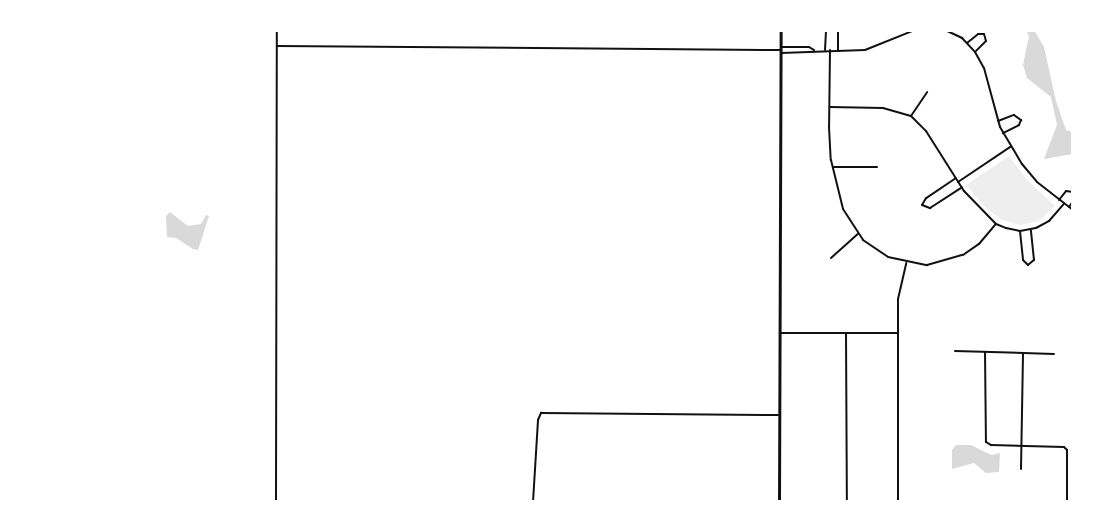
<!DOCTYPE html>
<style>
body{margin:0}
#map{position:relative;width:1103px;height:532px;overflow:hidden;background:#fff;font-family:Overpass,sans-serif}
div>[style]{position:absolute}
[style*='--x']{left:calc(var(--x)*1px);top:calc(var(--y)*1px);width:calc(var(--w)*1px);rotate:calc(var(--a)*1deg)}
.green>*{inset:0;background:#eee}
.water>*{inset:0;background:#d9d9d9}
.minor>*{height:2px;margin:-1px;padding:0 1px;transform-origin:1px;border-radius:1px;background:#111}
.tertiary>*{height:3px;margin:-1.5px;padding:0 1.5px;transform-origin:1.5px;border-radius:1.5px;background:#111}
span{translate:-50% -50%;white-space:nowrap;text-align:center;line-height:1.15;-webkit-text-stroke:5px #fff;paint-order:stroke}
.frame{position:absolute;inset:0;border:32px solid #fff;pointer-events:none}
</style>
<div id="map">
<div class="green">
<div style="clip-path:polygon(1009px 156px,1027px 180px,1055px 206px,1039px 221px,1020px 225px,1002px 220px,986px 208px,966px 185px)"></div>
</div>
<div class="water">
<div style="clip-path:polygon(1026px 30px,1034px 30px,1044px 47px,1056px 101px,1066px 130px,1073px 132px,1073px 154px,1044px 159px,1057px 125px,1051px 97px,1027px 78px,1023px 65px,1029px 36px)"></div>
<div style="clip-path:polygon(170px 212px,188px 226px,201px 224px,206px 215px,209px 216px,198px 250px,193px 249px,176px 238px,167px 237px,166px 216px)"></div>
<div style="clip-path:polygon(956px 445px,971px 445px,991px 455px,1000px 453px,999px 472px,986px 473px,974px 463px,952px 469px,952px 450px)"></div>
</div>
<div class="minor">
<div style="--x:838;--y:30;--w:21;--a:90"></div>
<div style="--x:945;--y:30;--w:19;--a:25"></div>
<div style="--x:962;--y:38;--w:19;--a:47"></div>
<div style="--x:975;--y:52;--w:18;--a:61"></div>
<div style="--x:984;--y:68;--w:61;--a:74.8"></div>
<div style="--x:1000;--y:127;--w:43;--a:59.3"></div>
<div style="--x:1022;--y:164;--w:23;--a:50"></div>
<div style="--x:1037;--y:182;--w:46;--a:37.9"></div>
<div style="--x:967;--y:43;--w:14;--a:-39"></div>
<div style="--x:978;--y:34;--w:6;--a:0"></div>
<div style="--x:984;--y:34;--w:7;--a:74"></div>
<div style="--x:986;--y:41;--w:14;--a:135"></div>
<div style="--x:277;--y:46;--w:503;--a:0.46"></div>
<div style="--x:782;--y:47;--w:27;--a:0"></div>
<div style="--x:809;--y:47;--w:6;--a:31"></div>
<div style="--x:825;--y:50;--w:20;--a:-87"></div>
<div style="--x:830;--y:50;--w:77;--a:90.7"></div>
<div style="--x:829;--y:127;--w:33;--a:87"></div>
<div style="--x:831;--y:160;--w:50;--a:76.2"></div>
<div style="--x:843;--y:209;--w:37;--a:57"></div>
<div style="--x:863;--y:240;--w:30;--a:34"></div>
<div style="--x:888;--y:257;--w:40;--a:12"></div>
<div style="--x:927;--y:265;--w:37;--a:-16"></div>
<div style="--x:963;--y:255;--w:19;--a:-35"></div>
<div style="--x:979;--y:244;--w:26;--a:-50"></div>
<div style="--x:781;--y:53;--w:84;--a:-2"></div>
<div style="--x:865;--y:50;--w:54;--a:-21.8"></div>
<div style="--x:830;--y:107;--w:53;--a:1.1"></div>
<div style="--x:883;--y:108;--w:29;--a:16"></div>
<div style="--x:911;--y:116;--w:21;--a:45"></div>
<div style="--x:926;--y:131;--w:71;--a:57.7"></div>
<div style="--x:964;--y:191;--w:46;--a:45.9"></div>
<div style="--x:996;--y:224;--w:11;--a:22"></div>
<div style="--x:1006;--y:228;--w:14;--a:12"></div>
<div style="--x:1020;--y:231;--w:16;--a:-11"></div>
<div style="--x:1036;--y:228;--w:15;--a:-28"></div>
<div style="--x:1049;--y:221;--w:23;--a:-49"></div>
<div style="--x:911;--y:116;--w:29;--a:-56"></div>
<div style="--x:998;--y:121;--w:17;--a:-21"></div>
<div style="--x:1014;--y:115;--w:9;--a:36"></div>
<div style="--x:1021;--y:120;--w:5;--a:112"></div>
<div style="--x:1019;--y:125;--w:18;--a:153"></div>
<div style="--x:833;--y:167;--w:44;--a:0"></div>
<div style="--x:956;--y:178;--w:36;--a:146"></div>
<div style="--x:926;--y:198;--w:8;--a:120"></div>
<div style="--x:922;--y:205;--w:9;--a:21"></div>
<div style="--x:930;--y:208;--w:38;--a:-33"></div>
<div style="--x:958;--y:182;--w:63;--a:-33.9"></div>
<div style="--x:1059;--y:200;--w:11;--a:-52"></div>
<div style="--x:1066;--y:191;--w:7;--a:8"></div>
<div style="--x:1069;--y:207;--w:7;--a:-56"></div>
<div style="--x:1020;--y:231;--w:29;--a:84"></div>
<div style="--x:1023;--y:260;--w:7;--a:45"></div>
<div style="--x:1028;--y:265;--w:8;--a:-40"></div>
<div style="--x:1034;--y:260;--w:30;--a:-96"></div>
<div style="--x:831;--y:258;--w:36;--a:-42"></div>
<div style="--x:780;--y:333;--w:118;--a:0"></div>
<div style="--x:846;--y:333;--w:169;--a:89.7"></div>
<div style="--x:955;--y:351;--w:99;--a:1.7"></div>
<div style="--x:985;--y:352;--w:90;--a:89.4"></div>
<div style="--x:986;--y:442;--w:6;--a:31"></div>
<div style="--x:991;--y:445;--w:73;--a:1.6"></div>
<div style="--x:1064;--y:447;--w:4;--a:45"></div>
<div style="--x:1067;--y:450;--w:52;--a:90"></div>
<div style="--x:1021;--y:469;--w:116;--a:-89"></div>
<div style="--x:276;--y:502;--w:472;--a:-89.9"></div>
<div style="--x:533;--y:502;--w:82;--a:-86.5"></div>
<div style="--x:538;--y:420;--w:8;--a:-67"></div>
<div style="--x:541;--y:413;--w:237;--a:0.5"></div>
<div style="--x:898;--y:502;--w:203;--a:-90"></div>
<div style="--x:898;--y:299;--w:37;--a:-77"></div>
</div>
<div class="tertiary">
<div style="--x:779;--y:502;--w:472;--a:-89.8"></div>
</div>
<div class="frame"></div>
</div>
